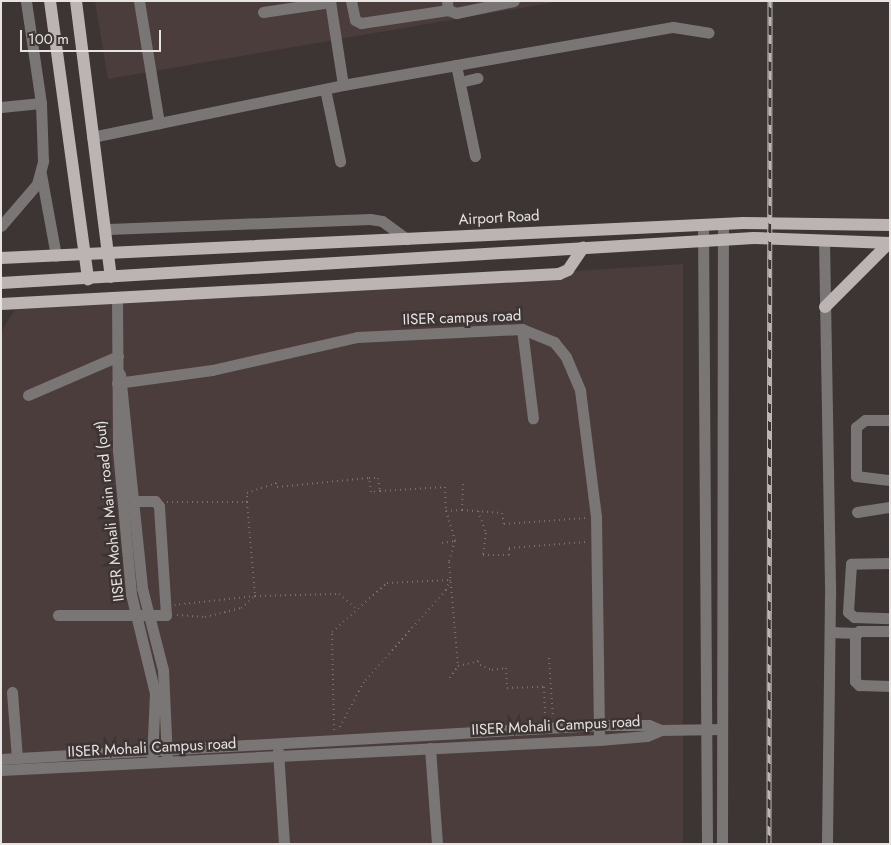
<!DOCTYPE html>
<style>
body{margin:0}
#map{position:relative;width:891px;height:845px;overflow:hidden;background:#3c3534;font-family:Jost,sans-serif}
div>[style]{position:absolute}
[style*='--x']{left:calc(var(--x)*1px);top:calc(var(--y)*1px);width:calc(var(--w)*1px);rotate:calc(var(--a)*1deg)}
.built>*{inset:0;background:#4b3d3c}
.path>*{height:2px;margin-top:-1px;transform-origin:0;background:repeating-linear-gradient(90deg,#787171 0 1px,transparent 0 5px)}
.minor>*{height:11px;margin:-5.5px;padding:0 5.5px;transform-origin:5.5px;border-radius:5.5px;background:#797675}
.major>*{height:12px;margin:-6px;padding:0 6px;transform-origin:6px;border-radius:6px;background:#bbb4b3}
.rail>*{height:5px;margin-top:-2.5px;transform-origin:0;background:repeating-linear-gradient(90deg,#3c3534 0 9px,#bbb5b5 0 18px);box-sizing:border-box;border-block:1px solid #bbb5b5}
span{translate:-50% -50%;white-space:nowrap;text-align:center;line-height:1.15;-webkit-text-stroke:5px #3c3534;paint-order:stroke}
.street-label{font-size:15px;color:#e8e3e3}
.frame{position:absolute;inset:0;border:2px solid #e8e3e3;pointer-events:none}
.scale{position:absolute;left:20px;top:30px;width:141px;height:22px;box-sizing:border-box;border:2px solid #e8e3e3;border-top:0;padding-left:6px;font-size:15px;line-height:18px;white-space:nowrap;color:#e8e3e3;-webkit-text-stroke:4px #3c3534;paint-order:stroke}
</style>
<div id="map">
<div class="built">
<div style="clip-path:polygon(95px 1px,561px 1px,108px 79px)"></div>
<div style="clip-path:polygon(683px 264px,683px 844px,1px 844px,1px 332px,16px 308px)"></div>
</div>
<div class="path">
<div style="--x:380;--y:491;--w:65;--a:-3.5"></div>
<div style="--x:445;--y:487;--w:24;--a:88"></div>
<div style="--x:446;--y:511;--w:16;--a:-4"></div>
<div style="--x:462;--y:510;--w:29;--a:-88"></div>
<div style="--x:167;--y:502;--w:80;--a:0"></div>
<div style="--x:247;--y:502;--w:94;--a:85.1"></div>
<div style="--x:255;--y:596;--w:81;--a:173.7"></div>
<div style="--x:247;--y:502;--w:9;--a:-90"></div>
<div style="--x:247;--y:493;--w:31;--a:-19"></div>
<div style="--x:276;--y:483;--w:4;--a:76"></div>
<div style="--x:277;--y:487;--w:92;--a:-5.6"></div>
<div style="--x:369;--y:478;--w:9;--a:0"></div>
<div style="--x:378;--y:478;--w:13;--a:81"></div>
<div style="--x:380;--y:491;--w:9;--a:174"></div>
<div style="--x:371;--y:492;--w:14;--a:-98"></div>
<div style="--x:462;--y:510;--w:40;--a:4.3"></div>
<div style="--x:502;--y:513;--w:11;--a:80"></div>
<div style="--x:504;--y:524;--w:82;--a:-4.2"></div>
<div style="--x:446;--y:511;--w:31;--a:73"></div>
<div style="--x:455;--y:541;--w:22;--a:106"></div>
<div style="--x:449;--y:562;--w:104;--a:85.1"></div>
<div style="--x:478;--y:511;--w:23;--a:70"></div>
<div style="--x:486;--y:533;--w:22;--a:98"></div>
<div style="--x:483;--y:555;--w:26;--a:0"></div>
<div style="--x:509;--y:555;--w:7;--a:-90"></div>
<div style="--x:509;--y:548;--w:77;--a:-4.5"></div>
<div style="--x:442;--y:543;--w:13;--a:-9"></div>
<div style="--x:177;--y:615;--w:28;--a:4"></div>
<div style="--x:205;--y:617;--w:37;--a:-14"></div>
<div style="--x:241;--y:608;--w:18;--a:-41"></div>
<div style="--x:255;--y:596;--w:84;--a:-1.4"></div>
<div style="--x:339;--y:594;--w:23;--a:41"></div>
<div style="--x:549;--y:658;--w:60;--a:86.2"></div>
<div style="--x:480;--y:665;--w:13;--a:23"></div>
<div style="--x:492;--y:670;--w:14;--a:-8"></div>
<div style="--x:506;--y:668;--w:20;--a:87"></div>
<div style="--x:507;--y:688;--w:37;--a:-2"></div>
<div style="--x:544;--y:687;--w:31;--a:88"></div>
<div style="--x:450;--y:678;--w:14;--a:-56"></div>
<div style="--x:458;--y:666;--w:23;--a:-13"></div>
<div style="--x:334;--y:730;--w:98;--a:-91.2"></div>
<div style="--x:332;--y:632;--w:74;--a:-41.7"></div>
<div style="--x:387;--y:583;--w:63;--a:-2.7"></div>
<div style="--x:450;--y:580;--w:11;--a:112"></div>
<div style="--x:446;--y:590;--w:123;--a:131.7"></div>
<div style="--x:364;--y:682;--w:55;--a:118.4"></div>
</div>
<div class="minor">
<div style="--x:139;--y:1;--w:124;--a:80.7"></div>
<div style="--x:330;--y:1;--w:85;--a:81.2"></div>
<div style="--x:351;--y:1;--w:19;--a:78"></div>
<div style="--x:355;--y:20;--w:7;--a:27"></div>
<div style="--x:361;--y:23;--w:88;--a:-8.5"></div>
<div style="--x:447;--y:1;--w:9;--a:84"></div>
<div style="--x:448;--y:10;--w:9;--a:21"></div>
<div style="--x:456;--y:13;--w:59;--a:-11.7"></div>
<div style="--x:263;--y:12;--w:68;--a:-8.5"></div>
<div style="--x:456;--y:65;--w:93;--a:78.2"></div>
<div style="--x:460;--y:82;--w:18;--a:-13"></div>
<div style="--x:325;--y:89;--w:74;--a:78.2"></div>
<div style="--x:1;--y:107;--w:40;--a:-5.7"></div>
<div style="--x:92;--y:137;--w:256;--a:-11.7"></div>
<div style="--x:343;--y:85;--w:335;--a:-10"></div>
<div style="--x:673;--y:27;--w:36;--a:9"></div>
<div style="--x:41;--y:174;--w:83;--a:79.6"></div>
<div style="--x:703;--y:224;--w:620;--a:89.63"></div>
<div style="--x:1;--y:226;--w:55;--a:-49.4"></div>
<div style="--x:37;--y:184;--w:24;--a:-75"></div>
<div style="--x:43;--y:161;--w:58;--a:-92"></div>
<div style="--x:41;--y:103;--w:103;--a:-98.4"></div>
<div style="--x:108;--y:229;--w:262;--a:-2.2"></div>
<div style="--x:370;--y:219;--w:12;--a:9"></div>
<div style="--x:382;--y:221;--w:31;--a:36"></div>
<div style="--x:824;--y:241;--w:355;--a:89"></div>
<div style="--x:830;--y:596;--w:248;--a:90.7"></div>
<div style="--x:117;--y:298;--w:152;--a:89.6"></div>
<div style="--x:118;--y:450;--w:145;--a:84.8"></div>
<div style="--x:131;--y:594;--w:102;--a:76.4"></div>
<div style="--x:155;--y:693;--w:67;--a:92.6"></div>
<div style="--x:522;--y:329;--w:90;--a:83"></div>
<div style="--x:120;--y:374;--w:215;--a:84.1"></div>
<div style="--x:142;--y:588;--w:85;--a:75.6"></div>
<div style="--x:163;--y:670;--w:89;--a:87.4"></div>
<div style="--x:117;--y:383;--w:96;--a:-7.8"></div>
<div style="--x:212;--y:370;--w:149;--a:-12.8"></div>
<div style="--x:357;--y:337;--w:165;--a:-2.8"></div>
<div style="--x:522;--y:329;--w:35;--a:22"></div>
<div style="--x:554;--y:342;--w:19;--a:51"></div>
<div style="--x:566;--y:357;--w:36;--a:67"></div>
<div style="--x:580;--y:390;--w:128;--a:82.8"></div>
<div style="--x:596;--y:517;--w:223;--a:89.2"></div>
<div style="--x:28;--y:395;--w:98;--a:-23.4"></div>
<div style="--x:890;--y:420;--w:25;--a:180"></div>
<div style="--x:865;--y:420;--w:11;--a:142"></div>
<div style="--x:856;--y:427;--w:49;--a:90"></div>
<div style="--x:856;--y:476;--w:34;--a:7"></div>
<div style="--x:857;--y:512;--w:33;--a:-9"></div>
<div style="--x:890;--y:563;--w:39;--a:179"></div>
<div style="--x:851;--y:564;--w:48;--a:93.6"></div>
<div style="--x:848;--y:612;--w:8;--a:40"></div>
<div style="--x:854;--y:617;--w:36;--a:2"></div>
<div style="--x:58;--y:615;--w:108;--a:0"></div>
<div style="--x:166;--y:615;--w:109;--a:-93.7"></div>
<div style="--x:159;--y:506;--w:6;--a:-129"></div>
<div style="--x:155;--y:501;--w:20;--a:180"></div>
<div style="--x:890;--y:631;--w:31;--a:180"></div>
<div style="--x:859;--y:631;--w:6;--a:129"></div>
<div style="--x:855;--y:636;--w:45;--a:90"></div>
<div style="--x:855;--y:681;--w:6;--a:45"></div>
<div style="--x:859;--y:685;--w:31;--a:2"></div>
<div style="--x:830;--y:632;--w:26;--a:2"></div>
<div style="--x:12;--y:692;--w:66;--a:85.7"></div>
<div style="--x:430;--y:748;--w:96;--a:85.8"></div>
<div style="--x:278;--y:751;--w:93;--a:86.3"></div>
<div style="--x:1;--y:759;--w:599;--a:-3.25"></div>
<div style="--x:599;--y:725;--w:50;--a:0"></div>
<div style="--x:649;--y:725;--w:13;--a:23"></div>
<div style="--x:1;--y:770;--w:599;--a:-2.87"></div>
<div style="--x:599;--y:740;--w:48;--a:-4.8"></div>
<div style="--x:647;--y:736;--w:15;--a:-23"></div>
<div style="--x:661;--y:730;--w:61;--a:-0.9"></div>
<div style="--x:722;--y:844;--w:620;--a:-89.91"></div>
</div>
<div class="major">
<div style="--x:50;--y:1;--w:281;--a:82.2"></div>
<div style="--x:76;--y:1;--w:278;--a:82.8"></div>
<div style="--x:1;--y:258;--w:743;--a:-2.7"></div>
<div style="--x:743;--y:223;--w:147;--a:0.8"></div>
<div style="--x:1;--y:283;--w:754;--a:-3.42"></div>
<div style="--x:754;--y:238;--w:136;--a:2.1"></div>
<div style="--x:1;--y:304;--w:559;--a:-3.08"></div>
<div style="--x:559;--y:274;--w:10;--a:-24"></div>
<div style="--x:568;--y:270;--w:27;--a:-56"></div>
<div style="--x:825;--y:307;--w:91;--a:-45"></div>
</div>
<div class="rail">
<div style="--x:769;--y:844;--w:843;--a:-89.93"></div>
</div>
<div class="street-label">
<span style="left:499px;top:218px;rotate:-3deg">Airport Road</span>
<span style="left:462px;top:318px;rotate:-2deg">IISER campus road</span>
<span style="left:110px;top:511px;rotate:-96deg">IISER Mohali Main road (out)</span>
<span style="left:556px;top:726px;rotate:-3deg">IISER Mohali Campus road</span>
<span style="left:152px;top:748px;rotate:-3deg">IISER Mohali Campus road</span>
</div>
<div class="frame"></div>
<div class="scale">100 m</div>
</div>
